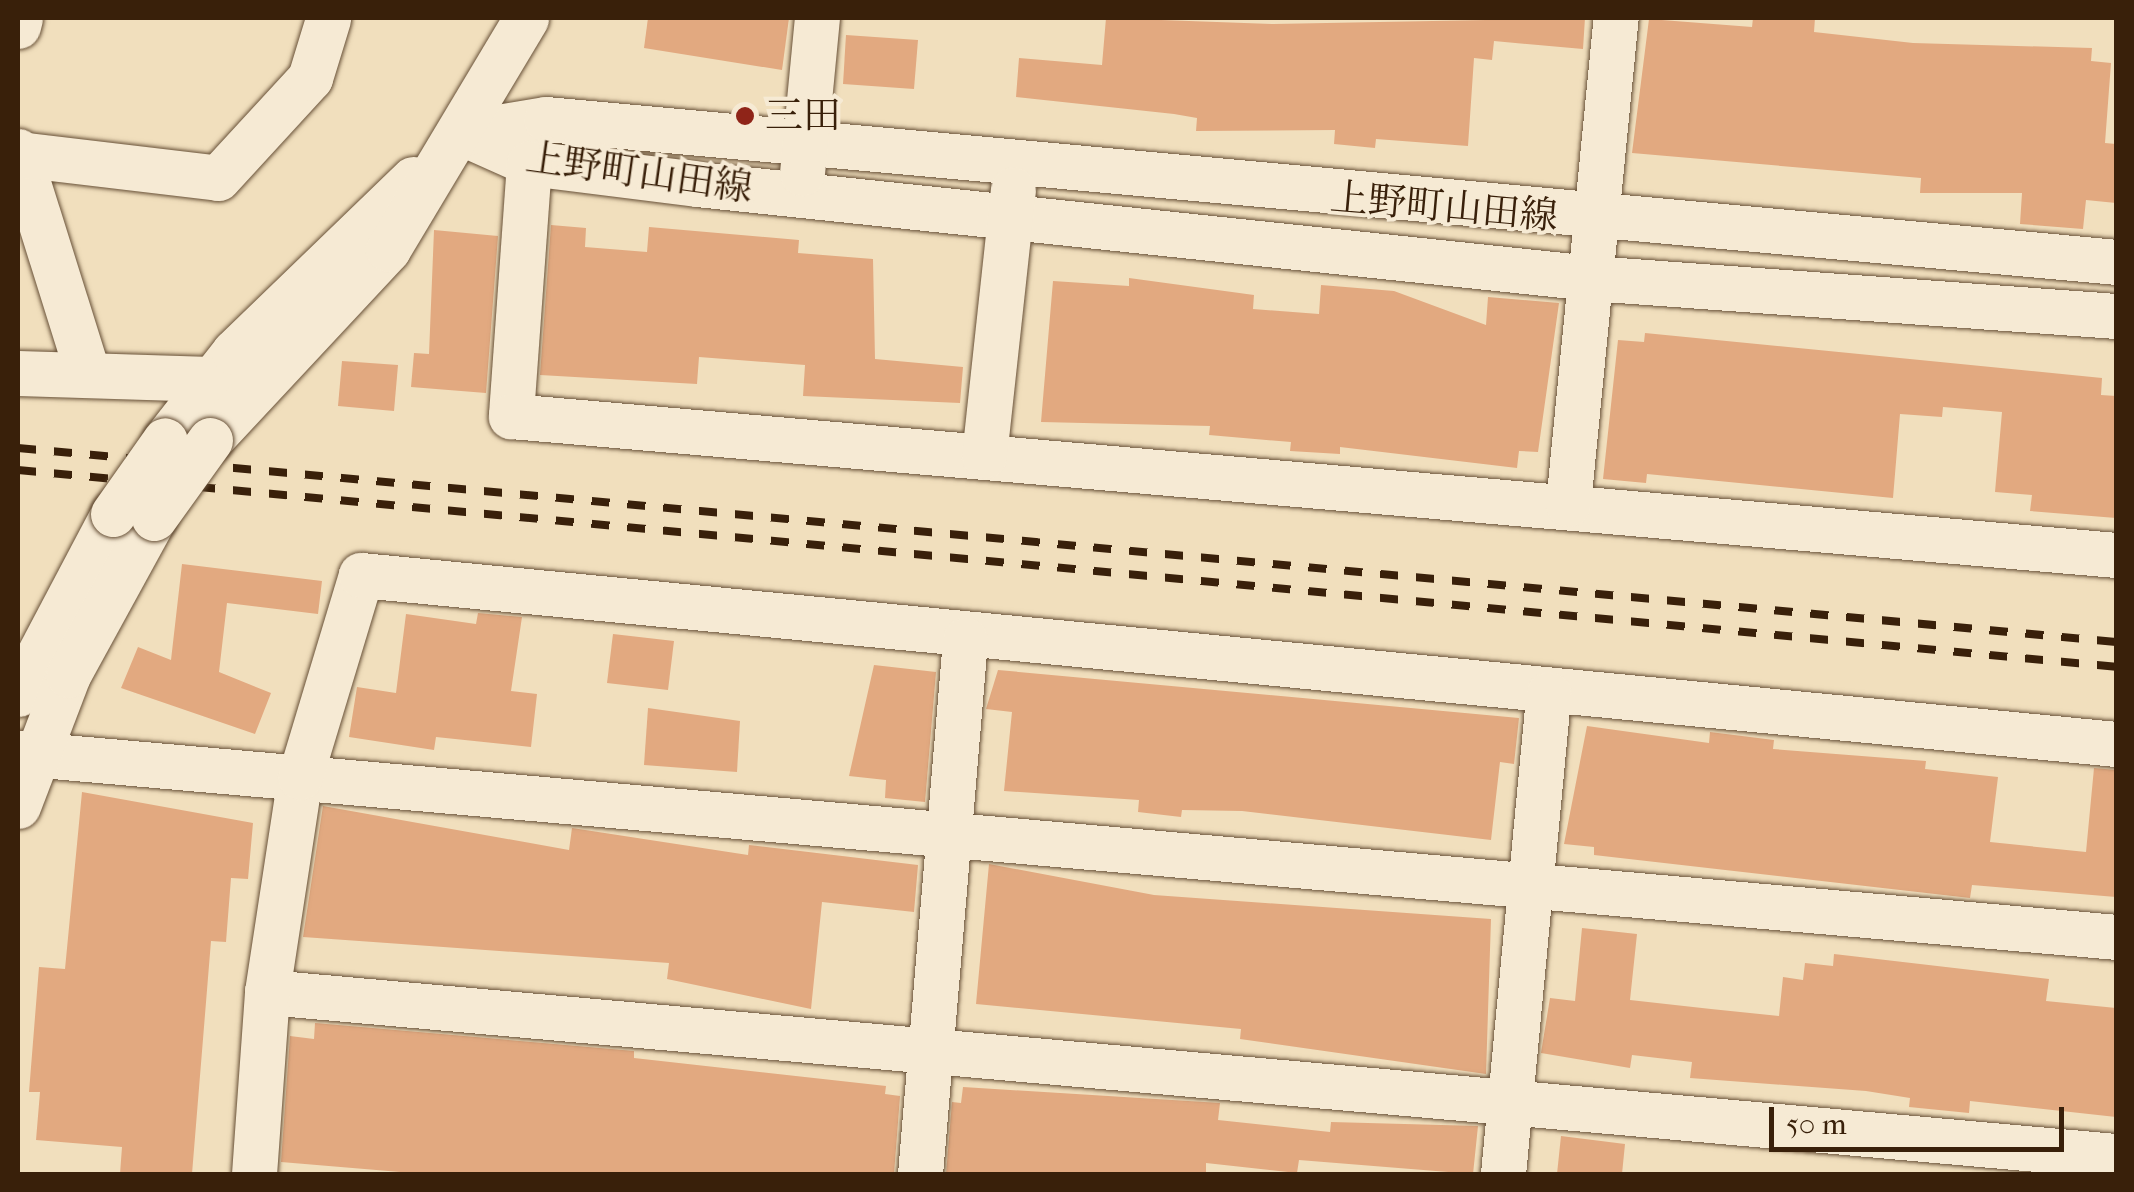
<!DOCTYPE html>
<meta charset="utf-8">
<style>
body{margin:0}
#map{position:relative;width:2134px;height:1192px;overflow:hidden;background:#f1dfbd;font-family:"IM FELL French Canon","Noto Serif JP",serif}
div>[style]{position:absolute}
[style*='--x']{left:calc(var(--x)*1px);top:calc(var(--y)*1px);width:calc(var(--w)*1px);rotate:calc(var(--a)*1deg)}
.building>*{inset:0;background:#e2a980}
.roads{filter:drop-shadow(0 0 2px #675037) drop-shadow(0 0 2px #675037)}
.minor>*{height:45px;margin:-22.5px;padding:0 22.5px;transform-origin:22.5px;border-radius:22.5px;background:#f6ead4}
.rail>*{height:8px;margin-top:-4px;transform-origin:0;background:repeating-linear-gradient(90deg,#39200a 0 18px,transparent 0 36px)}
.bridges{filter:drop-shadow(0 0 2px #675037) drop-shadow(0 0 2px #675037)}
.minor-bridge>*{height:45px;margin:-22.5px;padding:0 22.5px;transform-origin:22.5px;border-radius:22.5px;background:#f6ead4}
.dots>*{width:28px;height:28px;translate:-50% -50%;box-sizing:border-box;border:5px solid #f6ead4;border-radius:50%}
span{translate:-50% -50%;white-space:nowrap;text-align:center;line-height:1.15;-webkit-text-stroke:8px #f6ead4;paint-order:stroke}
.poi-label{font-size:38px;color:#39200a}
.left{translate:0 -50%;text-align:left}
.street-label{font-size:38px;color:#39200a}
.frame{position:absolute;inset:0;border:20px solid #39200a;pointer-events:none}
.scale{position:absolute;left:1769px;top:1107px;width:295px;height:45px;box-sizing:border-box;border:5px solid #39200a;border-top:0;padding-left:12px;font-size:30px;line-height:35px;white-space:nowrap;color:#39200a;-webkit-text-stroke:8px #f6ead4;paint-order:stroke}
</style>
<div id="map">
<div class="building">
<div style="clip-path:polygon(648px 18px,789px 18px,782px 70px,644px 48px)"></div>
<div style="clip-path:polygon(1106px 18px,1273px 24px,1585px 18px,1583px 49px,1494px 41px,1492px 60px,1474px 58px,1468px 146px,1376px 139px,1375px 148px,1334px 144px,1335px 130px,1196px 131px,1197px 118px,1174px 114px,1016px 97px,1019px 58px,1102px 65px)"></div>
<div style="clip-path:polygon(1753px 18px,1815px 18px,1814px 32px,1913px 43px,2092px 48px,2091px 61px,2111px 63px,2105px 143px,2116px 144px,2116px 203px,2086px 200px,2083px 229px,2020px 224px,2022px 193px,1920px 193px,1921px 178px,1632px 153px,1649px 19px,1752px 27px)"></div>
<div style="clip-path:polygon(846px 35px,918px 40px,914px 89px,843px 84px)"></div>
<div style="clip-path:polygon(551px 225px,586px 228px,585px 247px,647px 252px,649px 227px,799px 240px,798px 253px,873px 259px,875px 359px,963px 367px,960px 403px,803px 396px,805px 365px,699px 357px,697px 384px,540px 375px)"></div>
<div style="clip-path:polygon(434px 230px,498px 236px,486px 393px,411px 387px,414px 353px,429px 354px)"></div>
<div style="clip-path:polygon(1129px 278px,1254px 295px,1253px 309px,1319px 314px,1321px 285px,1394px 291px,1486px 325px,1488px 297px,1559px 303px,1538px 452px,1519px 451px,1517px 468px,1340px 447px,1340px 454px,1290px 451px,1291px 442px,1209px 435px,1210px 426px,1041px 422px,1053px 281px,1129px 286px)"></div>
<div style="clip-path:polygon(1645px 333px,2102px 378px,2101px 395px,2116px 396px,2116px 518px,2030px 511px,2032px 495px,1995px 492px,2002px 412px,1943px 407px,1942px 417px,1900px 414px,1893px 498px,1647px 474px,1646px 483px,1603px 479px,1618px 340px,1644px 342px)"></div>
<div style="clip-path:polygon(342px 361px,398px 365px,394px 411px,338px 406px)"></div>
<div style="clip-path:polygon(182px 564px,322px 581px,318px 614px,227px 603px,219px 672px,271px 693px,255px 734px,121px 688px,138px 647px,171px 660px)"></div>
<div style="clip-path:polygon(478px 613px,522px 617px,511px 691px,537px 694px,531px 747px,436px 737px,434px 750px,349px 737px,357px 687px,396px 693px,406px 614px,476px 624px)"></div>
<div style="clip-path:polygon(613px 634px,674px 641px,668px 690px,607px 683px)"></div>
<div style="clip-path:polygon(874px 665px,936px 672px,925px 802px,885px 798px,886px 780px,849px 776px)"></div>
<div style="clip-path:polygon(998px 670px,1519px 718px,1514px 764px,1500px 762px,1491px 840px,1242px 811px,1182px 810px,1181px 817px,1138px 812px,1139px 800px,1004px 791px,1012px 712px,986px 709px)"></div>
<div style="clip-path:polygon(648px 708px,740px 721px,737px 772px,644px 765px)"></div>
<div style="clip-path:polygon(1587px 726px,1709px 743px,1710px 732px,1774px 740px,1773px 749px,1926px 761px,1925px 769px,1998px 777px,1990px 842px,2086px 852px,2094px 768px,2116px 770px,2116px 897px,1972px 885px,1970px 898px,1594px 855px,1594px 847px,1564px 844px)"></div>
<div style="clip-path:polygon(82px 792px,253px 823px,248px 879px,231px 878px,226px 942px,211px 941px,192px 1174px,120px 1174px,122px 1147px,36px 1140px,40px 1092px,29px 1092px,39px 967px,65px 969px)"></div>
<div style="clip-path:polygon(323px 806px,569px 850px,572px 828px,748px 855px,749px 845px,918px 865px,914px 912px,822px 902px,811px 1009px,667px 979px,669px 963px,303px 937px)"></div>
<div style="clip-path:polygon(989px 864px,1154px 895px,1491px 919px,1486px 1074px,1240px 1039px,1241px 1029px,976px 1004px)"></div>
<div style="clip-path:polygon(1582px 928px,1637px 934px,1630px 1000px,1711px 1009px,1779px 1016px,1783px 977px,1803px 980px,1805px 963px,1833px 966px,1834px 954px,2049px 979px,2046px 1001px,2116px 1008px,2116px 1117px,1970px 1101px,1969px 1113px,1909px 1107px,1910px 1098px,1866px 1091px,1690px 1078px,1692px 1062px,1632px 1055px,1630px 1068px,1541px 1053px,1550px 998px,1575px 1001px)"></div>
<div style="clip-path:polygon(315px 1023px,634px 1051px,634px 1058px,886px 1086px,885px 1094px,900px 1096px,894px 1174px,424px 1174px,281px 1162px,290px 1036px,314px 1039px)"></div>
<div style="clip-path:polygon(963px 1087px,1220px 1103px,1218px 1120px,1330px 1132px,1331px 1122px,1478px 1126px,1473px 1174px,1299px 1160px,1297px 1173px,1206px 1163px,1206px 1174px,946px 1174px,952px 1102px,961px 1103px)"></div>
<div style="clip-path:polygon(1561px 1136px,1625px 1144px,1622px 1174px,1557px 1174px)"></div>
</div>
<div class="roads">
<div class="minor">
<div style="--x:18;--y:26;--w:8;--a:-76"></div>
<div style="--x:462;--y:133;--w:73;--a:24.1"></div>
<div style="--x:529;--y:163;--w:169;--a:7.1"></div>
<div style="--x:697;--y:184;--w:899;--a:6"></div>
<div style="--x:1591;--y:278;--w:526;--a:4.14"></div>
<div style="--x:462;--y:133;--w:85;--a:-9.5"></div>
<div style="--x:546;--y:119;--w:1576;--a:5.2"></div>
<div style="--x:18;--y:151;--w:231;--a:72.6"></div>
<div style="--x:18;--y:154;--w:201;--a:6.8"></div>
<div style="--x:218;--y:178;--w:136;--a:-47.4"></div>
<div style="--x:310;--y:78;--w:62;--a:-73"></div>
<div style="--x:529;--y:163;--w:254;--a:94.1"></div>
<div style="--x:511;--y:416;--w:1611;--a:4.95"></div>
<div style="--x:802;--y:173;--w:156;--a:-84.5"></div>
<div style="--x:18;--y:373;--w:193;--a:1.8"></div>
<div style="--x:211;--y:379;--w:24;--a:38"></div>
<div style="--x:165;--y:440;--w:112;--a:-51.9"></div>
<div style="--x:234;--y:352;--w:249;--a:-44"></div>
<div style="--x:210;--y:440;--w:261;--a:-47"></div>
<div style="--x:388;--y:249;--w:269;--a:-59.1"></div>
<div style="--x:984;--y:456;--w:268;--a:-83.8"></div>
<div style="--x:1568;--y:504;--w:488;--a:-84.4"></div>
<div style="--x:18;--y:694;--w:204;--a:-62.2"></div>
<div style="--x:18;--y:753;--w:2106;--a:5.01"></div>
<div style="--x:18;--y:806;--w:140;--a:-69.1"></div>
<div style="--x:68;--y:675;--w:179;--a:-61.3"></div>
<div style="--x:267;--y:992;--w:1856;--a:5.07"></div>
<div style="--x:254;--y:1174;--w:182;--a:-85.9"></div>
<div style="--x:267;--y:992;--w:218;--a:-81.3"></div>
<div style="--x:300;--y:777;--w:211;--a:-73.2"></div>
<div style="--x:361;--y:575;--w:1763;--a:5.5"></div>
<div style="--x:920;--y:1174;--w:536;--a:-85.18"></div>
<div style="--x:1503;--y:1174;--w:482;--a:-84.6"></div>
</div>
</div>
<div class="rail">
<div style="--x:18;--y:448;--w:2107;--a:5.28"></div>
<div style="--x:18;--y:470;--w:2107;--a:5.36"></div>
</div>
<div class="bridges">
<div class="minor-bridge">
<div style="--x:113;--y:514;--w:90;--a:-54.9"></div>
<div style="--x:154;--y:518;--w:96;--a:-54.3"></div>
</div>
</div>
<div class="dots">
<div style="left:745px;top:116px;background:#8f2418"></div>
</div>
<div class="poi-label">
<span class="left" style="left:765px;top:116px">三田</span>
</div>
<div class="street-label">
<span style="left:639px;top:173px;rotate:8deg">上野町山田線</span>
<span style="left:1444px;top:207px;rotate:5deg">上野町山田線</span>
</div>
<div class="frame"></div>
<div class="scale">50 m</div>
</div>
